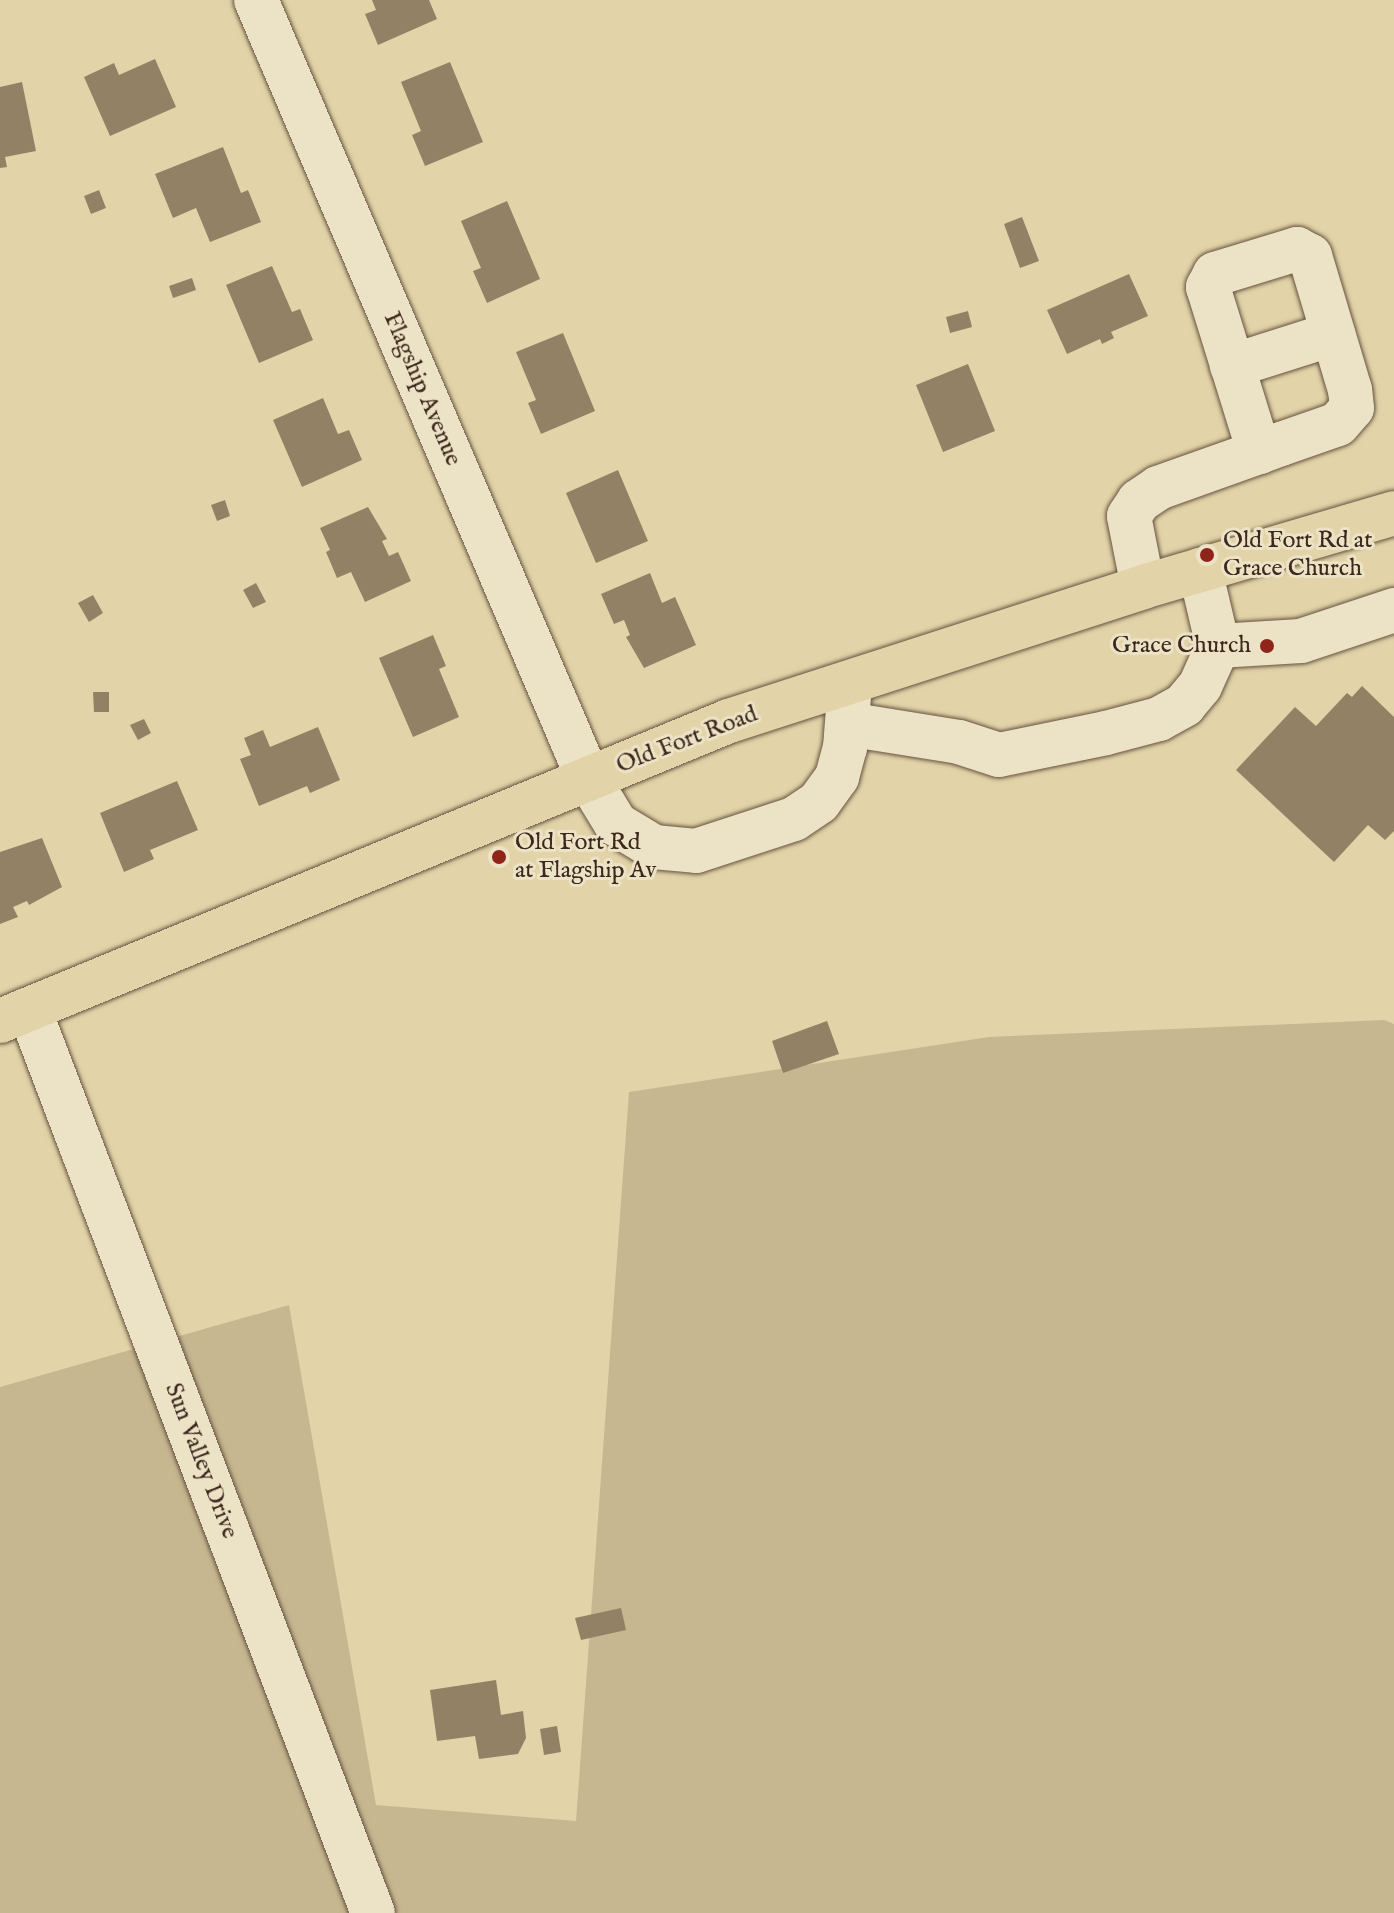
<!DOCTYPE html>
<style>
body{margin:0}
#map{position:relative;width:1394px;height:1913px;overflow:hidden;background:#e2d4a8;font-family:"IM FELL English",serif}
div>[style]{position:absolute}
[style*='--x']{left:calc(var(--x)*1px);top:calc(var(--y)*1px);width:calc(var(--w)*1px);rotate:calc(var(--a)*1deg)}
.green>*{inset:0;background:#c6b790}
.building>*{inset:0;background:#938165}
.roads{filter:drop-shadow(0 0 2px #665340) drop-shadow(0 0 2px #665340)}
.minor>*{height:44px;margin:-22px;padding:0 22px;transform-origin:22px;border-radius:22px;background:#ece3c6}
.major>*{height:44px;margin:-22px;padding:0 22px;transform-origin:22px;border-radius:22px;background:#e2d4a8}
.dots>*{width:22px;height:22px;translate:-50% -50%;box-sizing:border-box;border:4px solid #ece3c6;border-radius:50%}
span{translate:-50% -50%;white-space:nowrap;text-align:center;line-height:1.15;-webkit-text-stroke:6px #ece3c6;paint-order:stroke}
.street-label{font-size:24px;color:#3d281d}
.poi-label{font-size:24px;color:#3d281d}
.left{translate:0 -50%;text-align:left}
.right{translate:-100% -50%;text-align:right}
</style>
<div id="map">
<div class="green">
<div style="clip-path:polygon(1384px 1020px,1394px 1024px,1394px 1913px,0 1913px,0 1387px,289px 1305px,376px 1805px,576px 1821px,629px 1092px,989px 1037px)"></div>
</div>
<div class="building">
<div style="clip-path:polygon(372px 0,429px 0,437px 19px,378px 45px,365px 14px,376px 10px)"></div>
<div style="clip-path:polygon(155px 59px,176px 107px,110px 136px,84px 77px,114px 63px,119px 75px)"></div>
<div style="clip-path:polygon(450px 62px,483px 142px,425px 166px,412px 135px,421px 131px,401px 82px)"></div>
<div style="clip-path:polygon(22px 82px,36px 151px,5px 157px,7px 167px,0 168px,0 87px)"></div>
<div style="clip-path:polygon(223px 147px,241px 193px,248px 190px,261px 222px,210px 242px,196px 208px,173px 218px,155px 174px)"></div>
<div style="clip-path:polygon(99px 190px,106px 208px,91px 214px,84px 196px)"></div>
<div style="clip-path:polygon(507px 201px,540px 279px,487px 303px,473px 271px,481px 268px,461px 221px)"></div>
<div style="clip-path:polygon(1022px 217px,1039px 261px,1020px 268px,1004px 224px)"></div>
<div style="clip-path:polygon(272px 266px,292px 312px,300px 309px,313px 340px,259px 363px,226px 285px)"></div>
<div style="clip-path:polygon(1129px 274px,1148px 316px,1111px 332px,1114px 338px,1102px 344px,1100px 339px,1067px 354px,1047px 310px)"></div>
<div style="clip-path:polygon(192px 278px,196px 290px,173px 298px,169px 286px)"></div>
<div style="clip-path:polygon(968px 311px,972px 327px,950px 333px,946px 317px)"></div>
<div style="clip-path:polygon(563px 333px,595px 411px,541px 434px,528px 403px,536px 400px,516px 352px)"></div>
<div style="clip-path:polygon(968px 364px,995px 431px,943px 452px,916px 385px)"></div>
<div style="clip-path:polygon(323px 398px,338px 434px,349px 430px,362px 460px,302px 487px,273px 420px)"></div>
<div style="clip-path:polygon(618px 470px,648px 541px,596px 563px,566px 493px)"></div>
<div style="clip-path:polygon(225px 500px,230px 516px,217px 521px,211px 505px)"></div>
<div style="clip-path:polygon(368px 507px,387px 539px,382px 541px,389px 556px,398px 552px,411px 581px,365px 602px,351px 572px,337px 578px,326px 552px,330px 550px,320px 528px)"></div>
<div style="clip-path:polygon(650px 573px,662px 603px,675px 597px,696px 645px,644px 668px,626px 637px,630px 635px,624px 620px,614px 624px,601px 594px)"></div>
<div style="clip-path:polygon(256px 583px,266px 602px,253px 608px,243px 590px)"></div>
<div style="clip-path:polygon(93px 595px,103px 613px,89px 622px,78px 603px)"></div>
<div style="clip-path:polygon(433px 635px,446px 666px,439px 669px,459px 717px,413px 737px,379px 658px)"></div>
<div style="clip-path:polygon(1362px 686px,1394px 717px,1394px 831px,1385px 840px,1368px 825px,1334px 862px,1236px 770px,1295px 707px,1316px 726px,1347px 693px,1352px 697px)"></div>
<div style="clip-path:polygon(93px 692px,109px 692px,109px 712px,94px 712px)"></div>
<div style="clip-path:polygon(144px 719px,151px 733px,138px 740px,130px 725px)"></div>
<div style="clip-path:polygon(318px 727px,340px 780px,310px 793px,307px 786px,259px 806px,240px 759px,251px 755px,244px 738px,263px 730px,270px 747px)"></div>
<div style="clip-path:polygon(177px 781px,198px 830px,150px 850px,154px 859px,124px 872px,100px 813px)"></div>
<div style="clip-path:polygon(42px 838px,62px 887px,29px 905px,27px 901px,13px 907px,18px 917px,0 924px,0 852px)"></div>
<div style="clip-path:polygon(827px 1021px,839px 1054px,783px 1073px,772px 1041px)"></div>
<div style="clip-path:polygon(621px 1608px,626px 1630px,581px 1640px,575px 1618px)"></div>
<div style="clip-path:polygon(496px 1680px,501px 1715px,523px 1711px,526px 1738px,518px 1754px,479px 1759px,475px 1736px,437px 1741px,430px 1690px)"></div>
<div style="clip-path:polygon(557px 1726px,561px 1752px,544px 1755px,540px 1729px)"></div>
</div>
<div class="roads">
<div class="minor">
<div style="--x:256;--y:0;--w:846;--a:66.89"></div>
<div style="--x:588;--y:778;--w:54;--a:58.7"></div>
<div style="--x:616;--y:824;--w:44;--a:31.2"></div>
<div style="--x:654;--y:847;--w:42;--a:5.4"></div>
<div style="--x:696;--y:851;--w:103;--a:-18.1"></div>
<div style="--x:794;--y:819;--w:30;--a:-34"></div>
<div style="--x:819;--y:802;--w:31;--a:-54"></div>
<div style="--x:837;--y:777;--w:30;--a:-75"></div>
<div style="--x:845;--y:748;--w:65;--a:-85.6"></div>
<div style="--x:1232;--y:366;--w:106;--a:-17.6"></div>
<div style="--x:1200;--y:570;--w:78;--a:76.7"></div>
<div style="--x:1218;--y:646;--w:83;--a:-3.4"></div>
<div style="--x:1301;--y:641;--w:98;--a:-18.4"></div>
<div style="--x:1143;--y:587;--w:72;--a:-101.2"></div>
<div style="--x:1129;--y:516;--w:18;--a:-56"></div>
<div style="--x:1139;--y:501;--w:23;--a:-34"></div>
<div style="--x:1158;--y:488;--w:107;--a:-19.6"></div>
<div style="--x:1259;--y:452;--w:23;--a:-20"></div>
<div style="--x:1281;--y:444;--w:60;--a:-19.3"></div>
<div style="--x:1338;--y:424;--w:21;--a:-49"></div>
<div style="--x:1352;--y:408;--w:18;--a:-96"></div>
<div style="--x:1350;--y:390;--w:140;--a:-106.6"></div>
<div style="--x:1310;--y:256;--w:15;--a:-152"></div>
<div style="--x:1297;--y:249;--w:86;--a:163"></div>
<div style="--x:1215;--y:274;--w:15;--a:118"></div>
<div style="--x:1208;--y:287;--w:173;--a:72.8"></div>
<div style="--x:847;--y:724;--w:113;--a:9.1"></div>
<div style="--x:959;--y:742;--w:42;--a:18"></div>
<div style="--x:999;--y:755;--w:109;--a:-11.6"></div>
<div style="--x:1106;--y:733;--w:55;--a:-14.8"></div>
<div style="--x:1159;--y:719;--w:29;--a:-29"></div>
<div style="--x:1184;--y:705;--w:25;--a:-50"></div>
<div style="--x:1200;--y:686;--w:44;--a:-65.8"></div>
<div style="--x:29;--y:1009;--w:967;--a:69.17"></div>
</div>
<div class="major">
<div style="--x:0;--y:1021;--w:788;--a:-22.37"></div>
<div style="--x:729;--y:721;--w:435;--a:-17.9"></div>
<div style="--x:1143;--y:587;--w:262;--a:-16.4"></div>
</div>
</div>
<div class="dots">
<div style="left:1207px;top:555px;background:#8f2418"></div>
<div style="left:1267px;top:646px;background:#8f2418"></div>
<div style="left:499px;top:857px;background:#8f2418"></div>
</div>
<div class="street-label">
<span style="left:422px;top:389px;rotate:67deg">Flagship Avenue</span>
<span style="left:687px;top:740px;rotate:-21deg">Old Fort Road</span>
<span style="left:201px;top:1461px;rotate:69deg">Sun Valley Drive</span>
</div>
<div class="poi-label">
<span class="left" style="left:1223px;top:555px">Old Fort Rd at<br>Grace Church</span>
<span class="right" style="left:1251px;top:646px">Grace Church</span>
<span class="left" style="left:515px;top:857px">Old Fort Rd<br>at Flagship Av</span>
</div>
</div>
